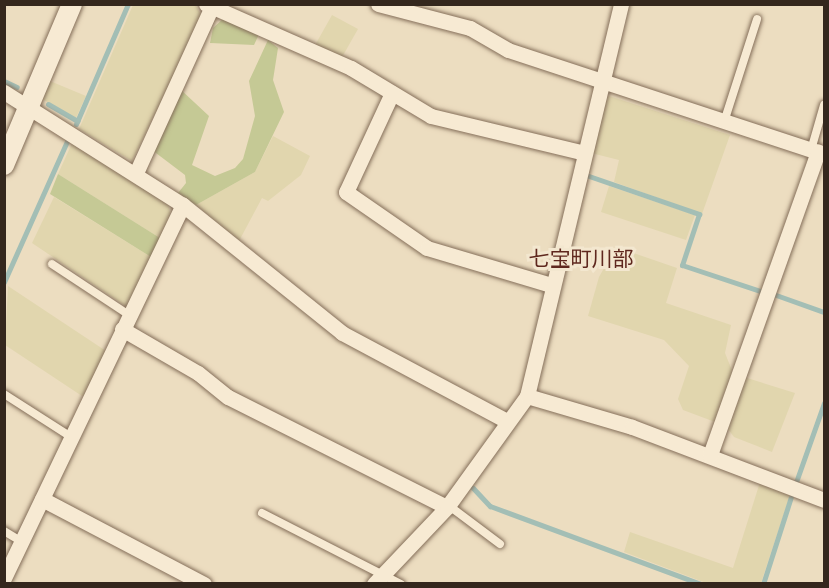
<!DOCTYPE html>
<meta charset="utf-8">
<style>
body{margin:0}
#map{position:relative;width:829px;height:588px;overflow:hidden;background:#ecddc0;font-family:Georgia,"Noto Sans JP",serif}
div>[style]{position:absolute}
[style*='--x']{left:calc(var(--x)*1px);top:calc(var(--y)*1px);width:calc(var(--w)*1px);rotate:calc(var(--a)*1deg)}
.farmland>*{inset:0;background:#e1d6ae}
.green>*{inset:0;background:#c5c995}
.stream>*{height:5px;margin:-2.5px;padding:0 2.5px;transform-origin:2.5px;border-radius:2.5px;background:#a3beb5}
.roads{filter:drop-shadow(0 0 2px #846e59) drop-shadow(0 0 2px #846e59)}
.service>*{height:8px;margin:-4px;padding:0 4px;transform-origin:4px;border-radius:4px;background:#f7ead3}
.minor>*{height:15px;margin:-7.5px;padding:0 7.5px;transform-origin:7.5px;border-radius:7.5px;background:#f7ead3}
.tertiary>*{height:20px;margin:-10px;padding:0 10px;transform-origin:10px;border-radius:10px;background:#f7ead3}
span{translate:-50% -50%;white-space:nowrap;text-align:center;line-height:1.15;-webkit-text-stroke:6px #f3e7cf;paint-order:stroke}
.quarter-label{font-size:21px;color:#5f281e}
.frame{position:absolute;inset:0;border:6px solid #34271d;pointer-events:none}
</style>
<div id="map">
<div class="farmland">
<div style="clip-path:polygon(133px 5px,195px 4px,202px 17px,132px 161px,79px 129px)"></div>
<div style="clip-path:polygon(332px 15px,358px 29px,341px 59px,314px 47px)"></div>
<div style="clip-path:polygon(50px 81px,86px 96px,76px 118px,42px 99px)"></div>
<div style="clip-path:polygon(609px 96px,730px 135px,702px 214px,614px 182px,619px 160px,591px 153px,603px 101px)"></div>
<div style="clip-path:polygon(273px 136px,310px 156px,301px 175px,268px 201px,262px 198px,239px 241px,196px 205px,255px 172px)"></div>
<div style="clip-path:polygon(73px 141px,168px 203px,171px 217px,160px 238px,58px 174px)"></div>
<div style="clip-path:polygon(609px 186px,695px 215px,686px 240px,601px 212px)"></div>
<div style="clip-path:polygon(54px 197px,151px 257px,127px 307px,32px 243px)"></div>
<div style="clip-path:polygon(616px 247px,677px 268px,666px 303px,731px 325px,725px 353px,733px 373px,715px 422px,683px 410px,678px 399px,689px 366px,664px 340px,588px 316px,599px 277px)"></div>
<div style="clip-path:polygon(8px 286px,106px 351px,85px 398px,5px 345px)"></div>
<div style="clip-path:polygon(744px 377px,795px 393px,772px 452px,734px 437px,725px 425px)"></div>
<div style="clip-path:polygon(760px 482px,790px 495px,761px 583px,706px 583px,624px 552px,630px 532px,733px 568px)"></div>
</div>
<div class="green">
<div style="clip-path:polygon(224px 18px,260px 32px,254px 45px,210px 43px,213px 28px)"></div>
<div style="clip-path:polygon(268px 40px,278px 48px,273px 80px,284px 112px,255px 172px,196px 205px,178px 193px,186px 183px,185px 175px,152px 150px,180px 89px,209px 116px,192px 165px,215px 176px,235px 168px,243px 159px,255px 116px,249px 81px)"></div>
<div style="clip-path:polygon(58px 174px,160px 238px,151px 257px,50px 194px)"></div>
</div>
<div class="stream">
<div style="--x:4;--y:81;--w:14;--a:25"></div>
<div style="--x:48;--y:104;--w:34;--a:30"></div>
<div style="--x:76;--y:124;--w:131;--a:-66.6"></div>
<div style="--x:586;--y:175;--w:120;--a:19"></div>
<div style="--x:699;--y:214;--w:54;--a:108.4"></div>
<div style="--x:682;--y:265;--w:82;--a:18.4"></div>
<div style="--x:4;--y:282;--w:157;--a:-65.9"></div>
<div style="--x:776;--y:295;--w:51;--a:19.5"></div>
<div style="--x:796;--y:482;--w:84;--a:-70.5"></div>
<div style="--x:473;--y:488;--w:25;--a:47"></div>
<div style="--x:490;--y:506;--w:225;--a:20.3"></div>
<div style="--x:763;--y:584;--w:91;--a:-72.2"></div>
</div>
<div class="roads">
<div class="service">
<div style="--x:724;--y:122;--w:108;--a:-72.2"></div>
<div style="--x:811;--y:150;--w:47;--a:-73.9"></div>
<div style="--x:52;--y:264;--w:92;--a:33.5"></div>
<div style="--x:4;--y:394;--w:80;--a:32.7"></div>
<div style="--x:448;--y:505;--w:65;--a:36.9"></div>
<div style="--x:262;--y:513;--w:156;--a:27.1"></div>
<div style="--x:4;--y:531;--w:21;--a:31"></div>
</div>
<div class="minor">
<div style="--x:206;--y:4;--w:158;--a:23.8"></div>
<div style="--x:351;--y:68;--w:93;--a:31"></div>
<div style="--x:431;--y:116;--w:154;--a:13.5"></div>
<div style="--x:378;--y:4;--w:95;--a:14.6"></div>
<div style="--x:470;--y:28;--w:44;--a:30.1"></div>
<div style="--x:508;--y:50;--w:333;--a:18.2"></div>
<div style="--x:4;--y:92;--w:212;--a:32.3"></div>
<div style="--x:183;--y:205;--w:204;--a:38.8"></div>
<div style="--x:342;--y:333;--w:185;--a:28.1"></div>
<div style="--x:392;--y:93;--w:109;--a:114.9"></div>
<div style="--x:346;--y:192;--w:98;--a:34.7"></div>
<div style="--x:427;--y:248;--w:129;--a:16.6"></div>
<div style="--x:136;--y:173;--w:186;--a:-65.5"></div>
<div style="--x:122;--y:329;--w:88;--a:30.1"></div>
<div style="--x:198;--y:373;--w:38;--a:39"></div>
<div style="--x:228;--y:397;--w:245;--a:26.7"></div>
<div style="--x:527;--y:396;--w:109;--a:16.4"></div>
<div style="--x:632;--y:427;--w:205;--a:20.8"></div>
<div style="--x:710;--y:455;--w:322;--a:-70.4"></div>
<div style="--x:42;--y:499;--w:183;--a:27.7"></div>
<div style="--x:4;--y:578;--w:414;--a:-64.4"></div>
<div style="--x:374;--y:584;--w:106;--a:-46.5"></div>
<div style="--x:447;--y:507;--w:137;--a:-54.2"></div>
<div style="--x:527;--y:396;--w:403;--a:-76.5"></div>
</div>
<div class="tertiary">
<div style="--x:4;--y:165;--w:175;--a:-67.1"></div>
</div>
</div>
<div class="quarter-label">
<span style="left:581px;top:257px">七宝町川部</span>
</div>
<div class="frame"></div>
</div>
